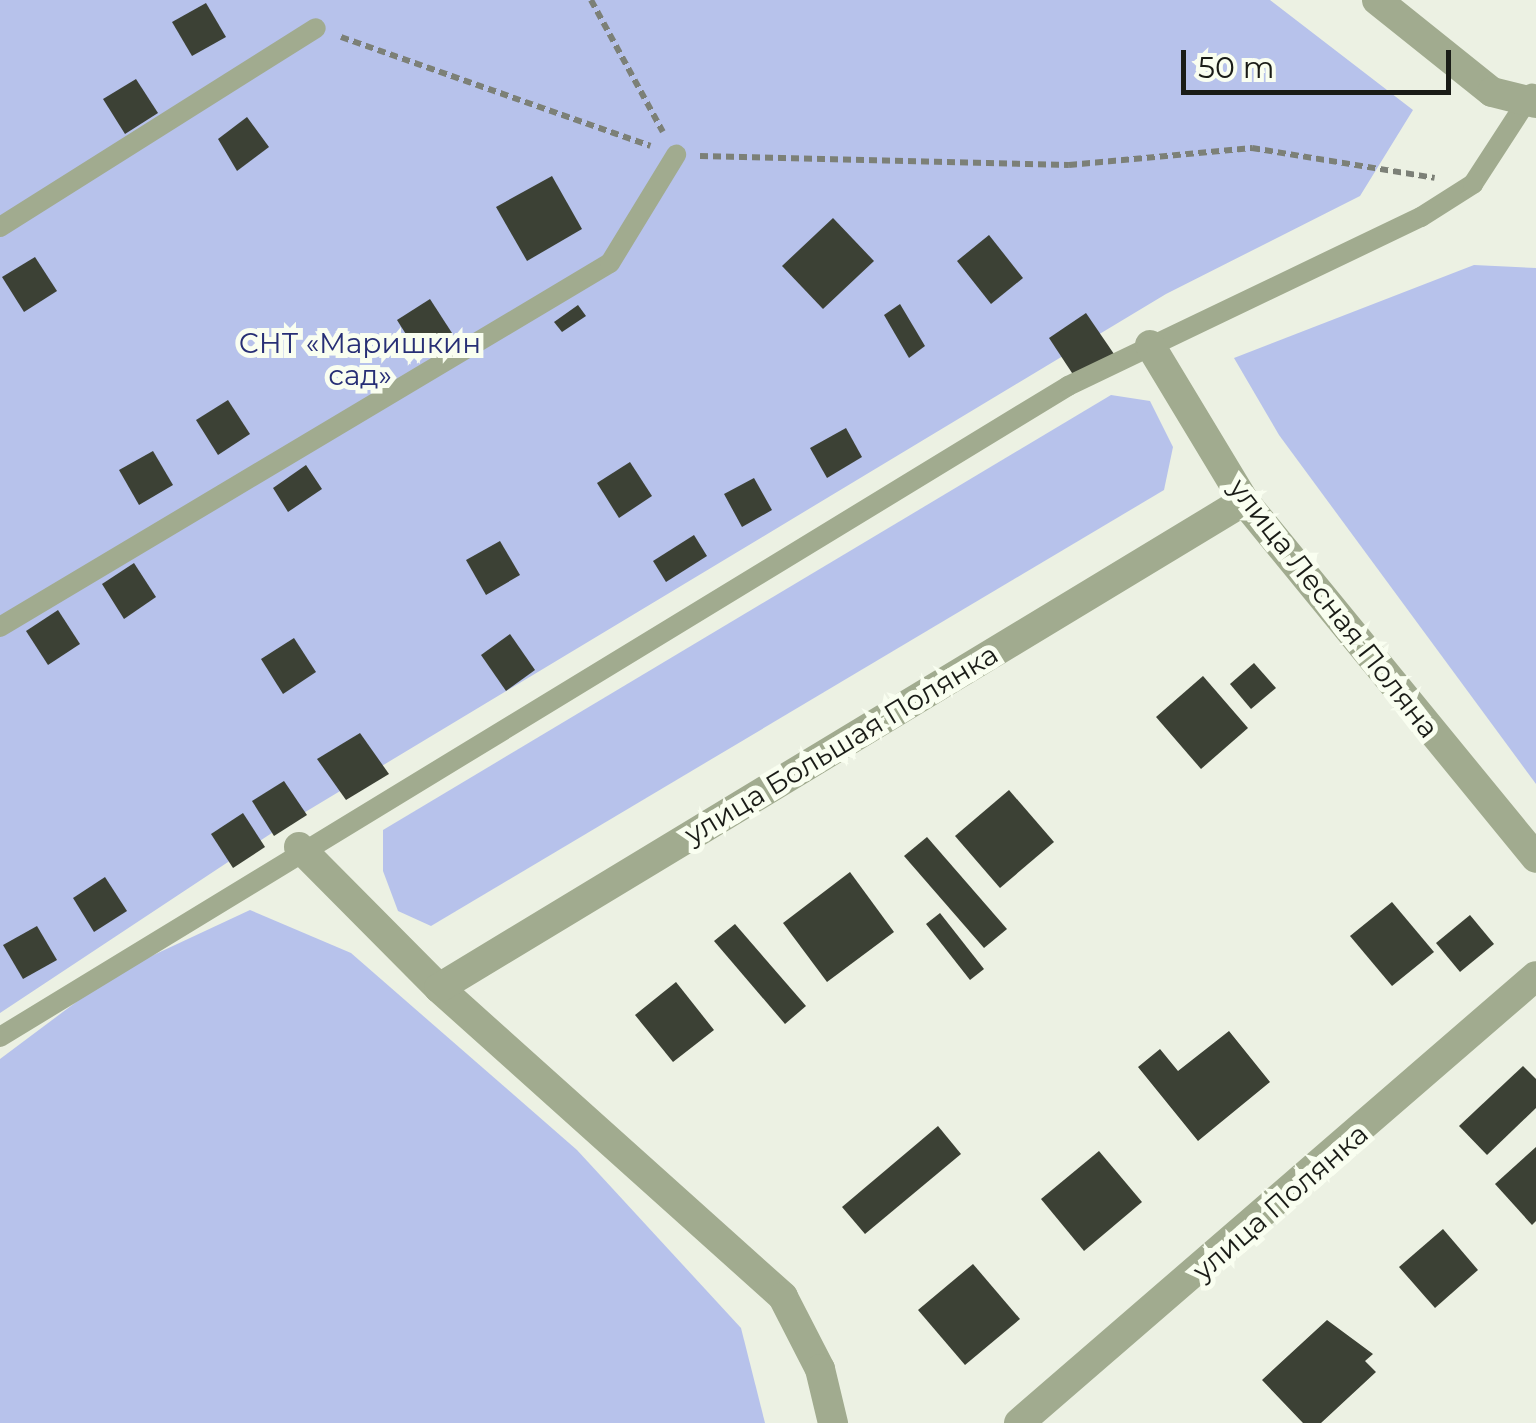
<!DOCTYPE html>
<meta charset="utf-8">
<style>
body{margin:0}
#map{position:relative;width:1536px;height:1423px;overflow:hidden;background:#ecf1e3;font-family:Montserrat,sans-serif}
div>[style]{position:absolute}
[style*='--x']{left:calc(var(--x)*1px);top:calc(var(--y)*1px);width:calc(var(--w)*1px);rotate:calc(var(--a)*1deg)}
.green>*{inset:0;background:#b7c2eb}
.building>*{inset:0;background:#3c4135}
.path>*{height:6px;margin-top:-3px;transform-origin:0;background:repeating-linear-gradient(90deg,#7c8077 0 8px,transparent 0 13px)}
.service>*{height:20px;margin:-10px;padding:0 10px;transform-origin:10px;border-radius:10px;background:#a1ab8f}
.minor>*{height:30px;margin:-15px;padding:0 15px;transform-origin:15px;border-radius:15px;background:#a1ab8f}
span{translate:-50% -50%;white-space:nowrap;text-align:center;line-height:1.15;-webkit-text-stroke:10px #f9fef0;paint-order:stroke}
.park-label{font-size:28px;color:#272f75}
.street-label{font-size:28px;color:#1a1c17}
.scale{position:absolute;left:1181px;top:50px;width:270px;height:45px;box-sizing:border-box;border:5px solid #1a1c17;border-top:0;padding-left:12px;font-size:30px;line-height:35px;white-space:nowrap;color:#1a1c17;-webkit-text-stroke:8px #f9fef0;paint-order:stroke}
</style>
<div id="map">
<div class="green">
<div style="clip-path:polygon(0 0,1270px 0,1413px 110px,1360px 196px,1166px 294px,287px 823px,0 1013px)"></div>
<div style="clip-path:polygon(1474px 265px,1536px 268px,1536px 784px,1279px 435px,1234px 358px)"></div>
<div style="clip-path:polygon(1111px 395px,1150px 401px,1173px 447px,1164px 490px,431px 926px,398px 911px,383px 871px,383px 830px)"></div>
<div style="clip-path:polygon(250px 910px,351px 953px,577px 1150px,741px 1328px,765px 1423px,0 1423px,0 1059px,115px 973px)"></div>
</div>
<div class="building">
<div style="clip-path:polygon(206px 3px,226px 37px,192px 56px,172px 22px)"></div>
<div style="clip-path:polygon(136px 79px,158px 113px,125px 134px,103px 99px)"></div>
<div style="clip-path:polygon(247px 117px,269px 147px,237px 171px,218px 139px)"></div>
<div style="clip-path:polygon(552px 176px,582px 229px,527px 261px,496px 207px)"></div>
<div style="clip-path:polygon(833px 218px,874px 261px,823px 309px,782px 266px)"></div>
<div style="clip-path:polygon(989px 235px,1023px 278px,991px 304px,957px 261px)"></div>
<div style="clip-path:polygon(35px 257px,57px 291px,24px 312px,2px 277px)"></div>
<div style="clip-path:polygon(430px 299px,452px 333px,419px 355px,397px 320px)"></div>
<div style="clip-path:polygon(900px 304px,925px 346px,909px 358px,884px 315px)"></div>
<div style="clip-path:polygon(578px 305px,586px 316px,562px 332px,554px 322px)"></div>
<div style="clip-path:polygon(1086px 313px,1114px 354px,1076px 379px,1049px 338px)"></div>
<div style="clip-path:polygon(228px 400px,250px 434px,218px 455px,196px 420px)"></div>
<div style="clip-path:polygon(846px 428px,862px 457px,827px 478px,810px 448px)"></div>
<div style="clip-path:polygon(153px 451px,173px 485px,139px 505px,119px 470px)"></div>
<div style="clip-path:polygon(630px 462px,652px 496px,619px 518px,597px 483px)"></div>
<div style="clip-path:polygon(306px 465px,322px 489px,288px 512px,273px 488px)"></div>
<div style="clip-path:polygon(754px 478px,772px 510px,742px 527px,724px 494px)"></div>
<div style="clip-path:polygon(694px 535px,707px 556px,666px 582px,653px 561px)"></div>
<div style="clip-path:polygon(500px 541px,520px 575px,486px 595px,466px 560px)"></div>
<div style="clip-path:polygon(134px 563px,156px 597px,124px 619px,102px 584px)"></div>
<div style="clip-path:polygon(58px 610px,80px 644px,48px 665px,26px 631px)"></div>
<div style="clip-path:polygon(510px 634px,535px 670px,506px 691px,481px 655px)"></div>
<div style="clip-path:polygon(294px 638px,316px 672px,283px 694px,261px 659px)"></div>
<div style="clip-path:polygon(1254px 663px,1276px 688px,1251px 709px,1230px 684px)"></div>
<div style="clip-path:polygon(1203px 676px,1248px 728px,1201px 769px,1156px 717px)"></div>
<div style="clip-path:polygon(360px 733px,389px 774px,346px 800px,317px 759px)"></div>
<div style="clip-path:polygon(284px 781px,307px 815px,274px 836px,252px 801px)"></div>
<div style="clip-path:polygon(1009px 790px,1054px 842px,1000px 888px,955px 836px)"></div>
<div style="clip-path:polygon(243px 813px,265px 847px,233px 868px,211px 834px)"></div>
<div style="clip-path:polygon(927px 837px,1007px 929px,984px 948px,904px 856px)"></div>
<div style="clip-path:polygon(850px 872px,894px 932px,827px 982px,783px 923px)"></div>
<div style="clip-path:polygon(105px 877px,127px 911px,94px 932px,73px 898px)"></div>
<div style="clip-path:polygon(1392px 902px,1434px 952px,1392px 986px,1350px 936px)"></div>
<div style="clip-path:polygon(940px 913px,984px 969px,970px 980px,926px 924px)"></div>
<div style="clip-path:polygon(1470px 915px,1494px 944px,1460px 972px,1436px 943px)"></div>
<div style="clip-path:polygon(735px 924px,806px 1006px,785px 1024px,714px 941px)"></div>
<div style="clip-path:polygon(37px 926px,57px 960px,23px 979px,3px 945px)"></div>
<div style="clip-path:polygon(676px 982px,714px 1030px,673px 1062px,635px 1015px)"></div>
<div style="clip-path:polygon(1229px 1031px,1270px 1082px,1198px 1141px,1138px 1067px,1160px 1049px,1178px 1071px)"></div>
<div style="clip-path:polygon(1523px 1066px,1536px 1079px,1536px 1108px,1487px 1155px,1459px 1126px)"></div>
<div style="clip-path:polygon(938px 1126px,961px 1154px,865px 1234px,842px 1207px)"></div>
<div style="clip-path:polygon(1536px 1147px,1536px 1221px,1532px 1225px,1495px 1184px)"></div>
<div style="clip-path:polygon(1099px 1151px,1142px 1202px,1084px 1251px,1041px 1199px)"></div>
<div style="clip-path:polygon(1443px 1229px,1478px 1270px,1435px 1308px,1399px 1267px)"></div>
<div style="clip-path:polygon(973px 1264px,1020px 1319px,965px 1365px,918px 1310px)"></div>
<div style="clip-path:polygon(1327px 1320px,1373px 1354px,1365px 1361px,1376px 1372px,1321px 1423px,1303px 1423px,1262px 1380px)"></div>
</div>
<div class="path">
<div style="--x:591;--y:0;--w:150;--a:61.4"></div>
<div style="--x:341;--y:37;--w:328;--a:19.4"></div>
<div style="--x:700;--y:156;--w:369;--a:1.4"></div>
<div style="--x:1069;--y:165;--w:184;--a:-5.3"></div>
<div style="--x:1252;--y:148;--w:185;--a:9.3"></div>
</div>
<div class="service">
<div style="--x:0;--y:227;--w:373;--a:-32.2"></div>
<div style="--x:0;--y:627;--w:710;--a:-30.83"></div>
<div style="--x:610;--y:263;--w:127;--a:-58.6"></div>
<div style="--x:0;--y:1037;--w:1251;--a:-31.36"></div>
<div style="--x:1068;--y:386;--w:391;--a:-25.6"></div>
<div style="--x:1421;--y:217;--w:62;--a:-32.4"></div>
<div style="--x:1473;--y:184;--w:108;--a:-57"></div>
</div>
<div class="minor">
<div style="--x:1377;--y:0;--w:147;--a:38.7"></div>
<div style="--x:1492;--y:92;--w:45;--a:14"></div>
<div style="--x:1150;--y:345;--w:182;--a:58.9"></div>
<div style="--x:1244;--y:501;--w:461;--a:50.7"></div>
<div style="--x:299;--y:847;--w:199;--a:45.2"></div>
<div style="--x:439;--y:988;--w:462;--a:41.9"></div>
<div style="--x:783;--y:1297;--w:81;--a:62.8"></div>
<div style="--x:820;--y:1369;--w:56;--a:76.5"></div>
<div style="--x:439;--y:988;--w:941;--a:-31.17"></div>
<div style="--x:1019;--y:1423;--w:683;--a:-40.85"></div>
</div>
<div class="park-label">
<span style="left:360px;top:359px">СНТ «Маришкин<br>сад»</span>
</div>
<div class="street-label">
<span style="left:1334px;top:608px;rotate:52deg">улица Лесная Поляна</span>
<span style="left:841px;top:744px;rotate:-31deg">улица Большая Полянка</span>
<span style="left:1280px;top:1202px;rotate:-41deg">улица Полянка</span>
</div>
<div class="scale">50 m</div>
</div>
